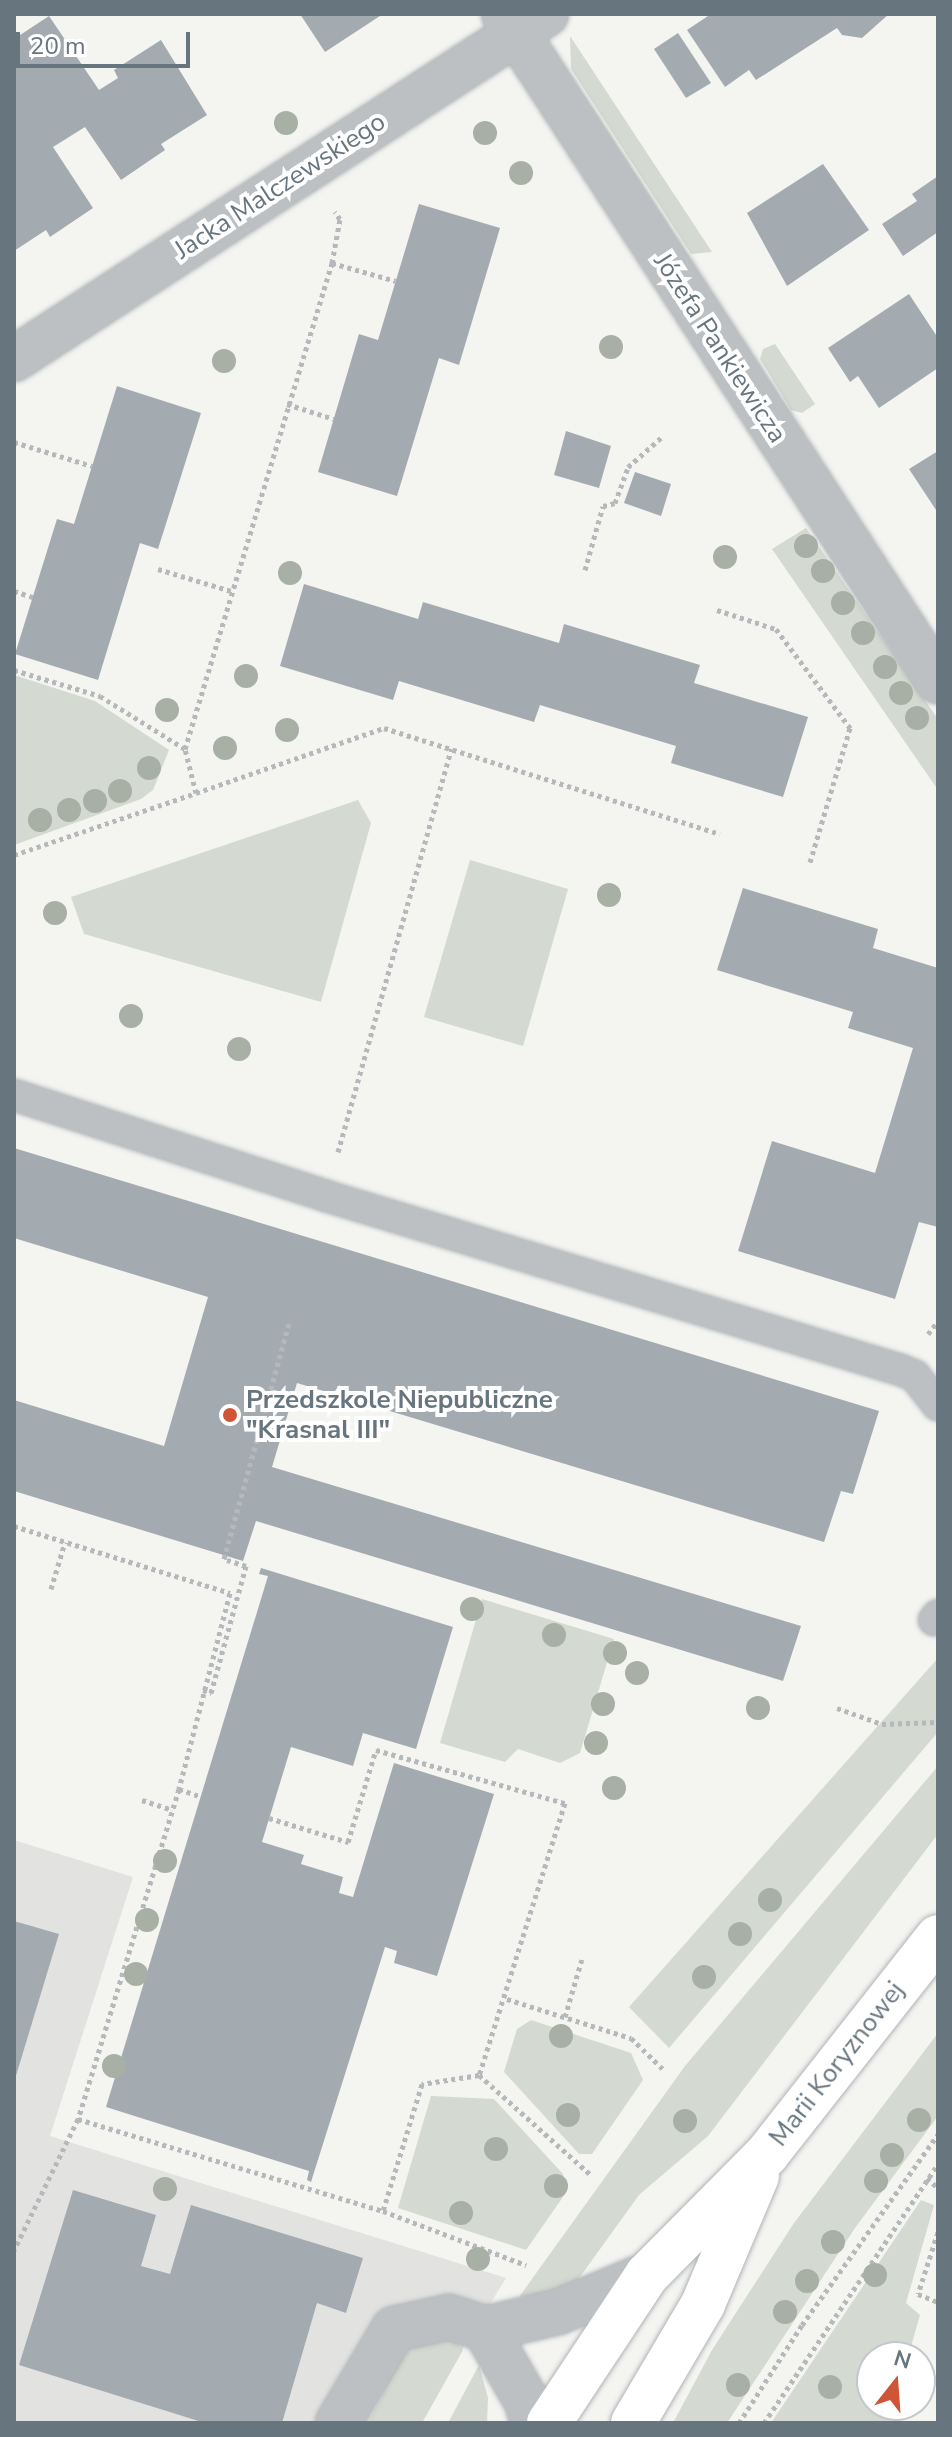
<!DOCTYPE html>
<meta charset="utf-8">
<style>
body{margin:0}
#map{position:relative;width:952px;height:2437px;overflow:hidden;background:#f4f4f1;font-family:"Nunito Sans",sans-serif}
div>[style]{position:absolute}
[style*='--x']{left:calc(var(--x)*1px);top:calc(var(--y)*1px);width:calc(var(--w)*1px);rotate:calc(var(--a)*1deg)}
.built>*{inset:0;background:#e2e3e1}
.green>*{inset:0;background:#d4d9d1}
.building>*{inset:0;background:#a4abb0}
.path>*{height:5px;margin-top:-2.5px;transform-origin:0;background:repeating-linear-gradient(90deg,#b6b9bb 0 4px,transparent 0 8px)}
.roads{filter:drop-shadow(0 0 2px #afb4b7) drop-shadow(0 0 2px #afb4b7)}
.lane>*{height:30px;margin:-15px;padding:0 15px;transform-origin:15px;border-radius:15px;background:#bcc0c3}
.street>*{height:44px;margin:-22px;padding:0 22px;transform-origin:22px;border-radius:22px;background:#bcc0c3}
.secondary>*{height:44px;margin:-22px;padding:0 22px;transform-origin:22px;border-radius:22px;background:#fff}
.trees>*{width:24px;height:24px;margin:-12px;border-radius:50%;background:#a8afa4}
.dots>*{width:22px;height:22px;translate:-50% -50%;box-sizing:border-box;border:4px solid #fff;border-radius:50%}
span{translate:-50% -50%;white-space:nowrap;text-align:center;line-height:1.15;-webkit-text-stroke:8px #fff;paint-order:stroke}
.street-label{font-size:26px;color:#67757f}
.poi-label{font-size:26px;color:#67757f;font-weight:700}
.left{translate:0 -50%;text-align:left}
.frame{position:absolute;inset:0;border:16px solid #67757f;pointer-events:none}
.north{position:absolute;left:856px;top:2341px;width:80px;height:80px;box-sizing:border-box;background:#fff;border:2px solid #c2c8cc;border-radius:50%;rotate:17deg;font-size:22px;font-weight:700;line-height:32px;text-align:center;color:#67757f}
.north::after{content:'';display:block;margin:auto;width:28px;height:36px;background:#cf5536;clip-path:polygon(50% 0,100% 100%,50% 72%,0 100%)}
.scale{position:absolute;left:16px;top:32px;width:174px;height:36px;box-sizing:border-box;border:4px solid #67757f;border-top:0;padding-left:10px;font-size:24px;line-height:28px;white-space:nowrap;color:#67757f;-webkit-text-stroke:6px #fff;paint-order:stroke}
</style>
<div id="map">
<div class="built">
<div style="clip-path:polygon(14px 1840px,133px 1877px,50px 2136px,506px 2278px,417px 2423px,14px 2423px)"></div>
</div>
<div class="green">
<div style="clip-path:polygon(570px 36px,712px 252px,691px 254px,571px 69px)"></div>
<div style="clip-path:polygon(775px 344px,815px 404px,802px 413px,791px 410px,760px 359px,763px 349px)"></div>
<div style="clip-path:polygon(806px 528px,938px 719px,938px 790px,772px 549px)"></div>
<div style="clip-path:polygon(14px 675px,95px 701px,169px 750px,153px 790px,141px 799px,14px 845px)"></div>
<div style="clip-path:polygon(358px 800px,371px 823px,321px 1002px,84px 934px,71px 897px)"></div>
<div style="clip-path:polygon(470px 860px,568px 889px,523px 1046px,424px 1017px)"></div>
<div style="clip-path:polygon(482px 1599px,614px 1639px,580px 1753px,560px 1763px,518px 1749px,505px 1762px,440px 1743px)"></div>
<div style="clip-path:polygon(938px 1658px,938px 1732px,669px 2048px,629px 2007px)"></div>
<div style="clip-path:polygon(938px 1766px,938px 1834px,708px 2136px,639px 2195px,577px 2281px,554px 2295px,519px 2297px,685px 2066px)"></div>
<div style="clip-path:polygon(531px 2020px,631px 2053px,643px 2080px,592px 2154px,579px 2154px,504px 2072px,517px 2029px)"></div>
<div style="clip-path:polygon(938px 2033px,938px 2116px,855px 2228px,727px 2423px,673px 2423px,712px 2350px,794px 2223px)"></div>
<div style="clip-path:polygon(431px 2096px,494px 2099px,563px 2174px,565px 2194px,526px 2250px,398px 2208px)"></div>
<div style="clip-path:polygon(921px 2200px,934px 2205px,906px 2303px,920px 2315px,908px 2357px,872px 2357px,872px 2405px,894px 2405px,889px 2423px,771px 2423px)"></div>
<div style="clip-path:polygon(452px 2338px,463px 2350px,422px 2423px,368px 2423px,407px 2345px)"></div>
<div style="clip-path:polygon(479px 2365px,488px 2398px,487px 2423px,448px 2423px)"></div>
</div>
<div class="building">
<div style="clip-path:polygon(300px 14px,383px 14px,325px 52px)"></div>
<div style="clip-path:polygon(711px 14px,889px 14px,862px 38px,842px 35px,837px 28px,756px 80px,749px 70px,725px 87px,687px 30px)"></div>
<div style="clip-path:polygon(49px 16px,99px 90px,118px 78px,114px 70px,161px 40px,207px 115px,161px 144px,165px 150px,121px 180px,85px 127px,53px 147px,93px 208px,50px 237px,46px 230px,14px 251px,14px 39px)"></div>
<div style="clip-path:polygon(678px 33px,711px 83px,686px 98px,654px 49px)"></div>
<div style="clip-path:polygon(823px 164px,869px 230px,787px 286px,747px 213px)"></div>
<div style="clip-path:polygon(938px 176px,938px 232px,903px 256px,882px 224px,917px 201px,912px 194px)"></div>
<div style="clip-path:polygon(419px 204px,500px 228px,459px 365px,439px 358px,397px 496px,318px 472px,359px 334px,378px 340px)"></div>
<div style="clip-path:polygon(909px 294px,938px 338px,938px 368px,879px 408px,858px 376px,850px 382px,828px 348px)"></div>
<div style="clip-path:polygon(117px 386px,201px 413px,158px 549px,140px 543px,98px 680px,15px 654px,57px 519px,74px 524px)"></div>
<div style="clip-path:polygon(566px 431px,611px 446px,599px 488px,554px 475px)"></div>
<div style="clip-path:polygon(938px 451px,938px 513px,909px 469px)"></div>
<div style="clip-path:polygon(635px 472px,671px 484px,661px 516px,624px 503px)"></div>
<div style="clip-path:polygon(304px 584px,418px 619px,423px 602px,559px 643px,564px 624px,700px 665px,694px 683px,808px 717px,783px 797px,671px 763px,676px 746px,540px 705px,534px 722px,399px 681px,393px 700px,280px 666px)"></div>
<div style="clip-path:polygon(743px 888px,878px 929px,873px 948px,938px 968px,938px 1227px,919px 1222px,895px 1299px,738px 1251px,772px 1141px,875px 1173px,913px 1048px,848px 1028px,853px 1012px,717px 970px)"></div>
<div style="clip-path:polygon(14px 1148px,879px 1411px,853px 1494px,841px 1491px,824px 1542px,297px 1383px,272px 1467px,801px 1626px,783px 1681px,256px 1521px,243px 1561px,14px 1491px,14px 1400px,164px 1446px,208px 1297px,14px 1238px)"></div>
<div style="clip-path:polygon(261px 1568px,453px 1627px,416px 1749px,363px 1733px,353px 1766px,291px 1747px,262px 1842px,304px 1855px,301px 1864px,343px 1877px,339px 1893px,353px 1897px,394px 1763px,494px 1794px,437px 1976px,394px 1963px,397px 1951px,385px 1947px,311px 2182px,307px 2180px,309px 2171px,106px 2107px,268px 1576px,259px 1574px)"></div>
<div style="clip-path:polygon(14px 1921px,59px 1934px,15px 2079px,14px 2078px)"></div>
<div style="clip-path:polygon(73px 2190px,156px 2215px,141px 2266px,170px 2274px,191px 2205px,363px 2258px,346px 2313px,317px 2303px,282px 2423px,205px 2423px,19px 2365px)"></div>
</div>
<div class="path">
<div style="--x:332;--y:263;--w:66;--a:15.7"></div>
<div style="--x:287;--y:404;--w:49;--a:17.7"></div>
<div style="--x:14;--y:442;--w:82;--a:17.1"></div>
<div style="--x:158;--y:569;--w:76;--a:16.8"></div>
<div style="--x:585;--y:570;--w:66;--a:-74.3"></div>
<div style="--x:603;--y:506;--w:12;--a:-14"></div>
<div style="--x:615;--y:503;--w:38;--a:-70"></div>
<div style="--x:628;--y:467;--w:45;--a:-41.4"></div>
<div style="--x:14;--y:591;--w:20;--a:18"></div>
<div style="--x:717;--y:610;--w:62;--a:17.9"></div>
<div style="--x:776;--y:629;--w:124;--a:53.2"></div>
<div style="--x:850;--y:728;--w:140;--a:106.6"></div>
<div style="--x:14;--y:670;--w:90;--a:16.8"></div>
<div style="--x:100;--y:696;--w:100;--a:31.9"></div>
<div style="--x:196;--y:793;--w:199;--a:-19.1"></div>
<div style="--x:384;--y:728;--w:352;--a:17.5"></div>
<div style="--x:14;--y:855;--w:192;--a:-18.8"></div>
<div style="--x:196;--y:793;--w:45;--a:-104"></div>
<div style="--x:185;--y:749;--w:508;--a:-73.17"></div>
<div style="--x:332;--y:263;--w:45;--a:-79.7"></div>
<div style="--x:340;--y:219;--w:9;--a:-126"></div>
<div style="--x:338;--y:1152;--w:419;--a:-74.3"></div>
<div style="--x:928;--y:1334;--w:16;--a:-52"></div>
<div style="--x:14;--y:1526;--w:226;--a:17.2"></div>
<div style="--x:230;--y:1593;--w:203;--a:104.6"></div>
<div style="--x:179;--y:1789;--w:345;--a:107"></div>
<div style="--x:78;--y:2119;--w:146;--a:116"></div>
<div style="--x:51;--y:1589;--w:49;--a:-73.4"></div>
<div style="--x:203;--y:1690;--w:9;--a:21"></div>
<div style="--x:211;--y:1693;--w:132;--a:-74.6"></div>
<div style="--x:246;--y:1566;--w:23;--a:-162"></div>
<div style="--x:224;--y:1559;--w:245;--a:-74.6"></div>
<div style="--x:837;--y:1708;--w:48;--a:19.6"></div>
<div style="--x:882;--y:1724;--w:56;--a:-2"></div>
<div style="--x:179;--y:1789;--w:24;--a:19"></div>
<div style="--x:142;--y:1800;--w:32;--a:18"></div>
<div style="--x:269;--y:1818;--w:83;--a:16.9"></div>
<div style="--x:348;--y:1842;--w:96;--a:-73.1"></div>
<div style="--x:376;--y:1750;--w:196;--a:15.7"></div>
<div style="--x:565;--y:1803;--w:285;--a:107.5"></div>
<div style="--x:479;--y:2075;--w:58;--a:171"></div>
<div style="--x:422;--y:2084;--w:133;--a:107.1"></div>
<div style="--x:507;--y:1999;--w:130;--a:17.5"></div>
<div style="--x:631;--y:2038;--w:46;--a:44.1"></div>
<div style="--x:565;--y:2017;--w:60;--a:-73.7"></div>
<div style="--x:479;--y:2075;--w:150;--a:41.8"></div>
<div style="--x:78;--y:2119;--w:319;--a:16.8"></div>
<div style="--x:383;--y:2211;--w:153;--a:20.7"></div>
<div style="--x:927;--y:2178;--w:15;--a:42"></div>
<div style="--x:938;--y:2232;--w:65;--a:107.9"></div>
<div style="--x:918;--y:2294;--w:22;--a:22"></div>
<div style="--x:739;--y:2423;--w:117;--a:-57.3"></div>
<div style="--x:802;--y:2325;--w:234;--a:-54.5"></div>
<div style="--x:764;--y:2423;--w:312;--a:-56.1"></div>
</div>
<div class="roads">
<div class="lane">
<div style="--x:14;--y:1095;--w:328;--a:17.9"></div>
<div style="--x:326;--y:1196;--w:601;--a:16.84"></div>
<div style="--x:901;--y:1370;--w:15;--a:23"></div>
<div style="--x:915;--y:1376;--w:37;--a:52"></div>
<div style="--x:934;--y:1620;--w:6;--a:-51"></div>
</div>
<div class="street">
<div style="--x:504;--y:14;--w:796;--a:56.95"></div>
<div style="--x:14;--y:359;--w:634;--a:-32.96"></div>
<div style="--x:485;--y:2329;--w:84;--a:60.1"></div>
<div style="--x:527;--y:2402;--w:22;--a:74"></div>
<div style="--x:338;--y:2423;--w:109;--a:-59.2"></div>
<div style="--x:394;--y:2329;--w:56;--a:-12.3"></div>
<div style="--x:449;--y:2317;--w:38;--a:18"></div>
<div style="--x:485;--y:2329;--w:75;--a:-13.1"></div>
<div style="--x:558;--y:2312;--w:96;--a:-22.6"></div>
</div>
<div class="secondary">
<div style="--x:549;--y:2423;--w:178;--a:-56.5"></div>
<div style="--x:647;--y:2275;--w:170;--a:-45.2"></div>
<div style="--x:767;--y:2154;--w:276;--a:-51.8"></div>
<div style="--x:633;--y:2423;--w:138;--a:-59.5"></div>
<div style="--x:703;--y:2304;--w:139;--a:-67.1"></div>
</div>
</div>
<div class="trees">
<div style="left:286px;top:123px"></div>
<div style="left:485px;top:133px"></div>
<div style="left:521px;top:173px"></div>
<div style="left:611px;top:347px"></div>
<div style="left:224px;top:361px"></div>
<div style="left:806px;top:546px"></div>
<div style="left:725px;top:557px"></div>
<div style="left:823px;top:571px"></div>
<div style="left:290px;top:573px"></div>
<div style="left:843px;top:603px"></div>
<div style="left:863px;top:633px"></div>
<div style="left:885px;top:667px"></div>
<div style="left:246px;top:676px"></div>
<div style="left:901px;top:693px"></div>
<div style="left:167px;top:710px"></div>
<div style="left:917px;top:718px"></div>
<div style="left:287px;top:730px"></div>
<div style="left:225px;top:748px"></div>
<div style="left:149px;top:768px"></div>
<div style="left:120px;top:791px"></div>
<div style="left:95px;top:801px"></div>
<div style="left:69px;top:810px"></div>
<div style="left:40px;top:820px"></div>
<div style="left:609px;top:895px"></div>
<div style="left:55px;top:913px"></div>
<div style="left:131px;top:1016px"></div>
<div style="left:239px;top:1049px"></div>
<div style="left:472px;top:1609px"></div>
<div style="left:554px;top:1635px"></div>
<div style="left:615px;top:1653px"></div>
<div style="left:637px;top:1673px"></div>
<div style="left:603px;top:1704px"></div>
<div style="left:758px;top:1708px"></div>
<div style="left:596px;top:1743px"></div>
<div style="left:614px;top:1788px"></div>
<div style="left:165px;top:1861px"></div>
<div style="left:770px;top:1900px"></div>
<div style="left:147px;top:1920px"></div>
<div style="left:740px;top:1934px"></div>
<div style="left:136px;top:1974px"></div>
<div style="left:704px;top:1977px"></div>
<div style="left:561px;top:2036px"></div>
<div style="left:114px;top:2066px"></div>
<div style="left:568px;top:2115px"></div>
<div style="left:919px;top:2120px"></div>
<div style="left:685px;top:2121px"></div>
<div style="left:496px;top:2149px"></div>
<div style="left:892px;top:2155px"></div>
<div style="left:876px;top:2181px"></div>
<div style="left:556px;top:2186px"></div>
<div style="left:165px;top:2189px"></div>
<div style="left:461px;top:2213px"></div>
<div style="left:833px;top:2242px"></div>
<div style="left:478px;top:2259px"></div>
<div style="left:875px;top:2275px"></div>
<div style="left:807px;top:2281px"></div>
<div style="left:785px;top:2312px"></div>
<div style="left:738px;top:2385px"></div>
<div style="left:830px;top:2387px"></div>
</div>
<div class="dots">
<div style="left:230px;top:1415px;background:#cf5536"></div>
</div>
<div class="street-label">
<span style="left:280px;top:186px;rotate:-33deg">Jacka Malczewskiego</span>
<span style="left:720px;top:348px;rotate:57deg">Józefa Pankiewicza</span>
<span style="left:837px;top:2064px;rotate:-52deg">Marii Koryznowej</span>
</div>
<div class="poi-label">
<span class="left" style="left:246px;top:1415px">Przedszkole Niepubliczne<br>"Krasnal III"</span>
</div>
<div class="frame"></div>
<div class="north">N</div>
<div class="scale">20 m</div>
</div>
